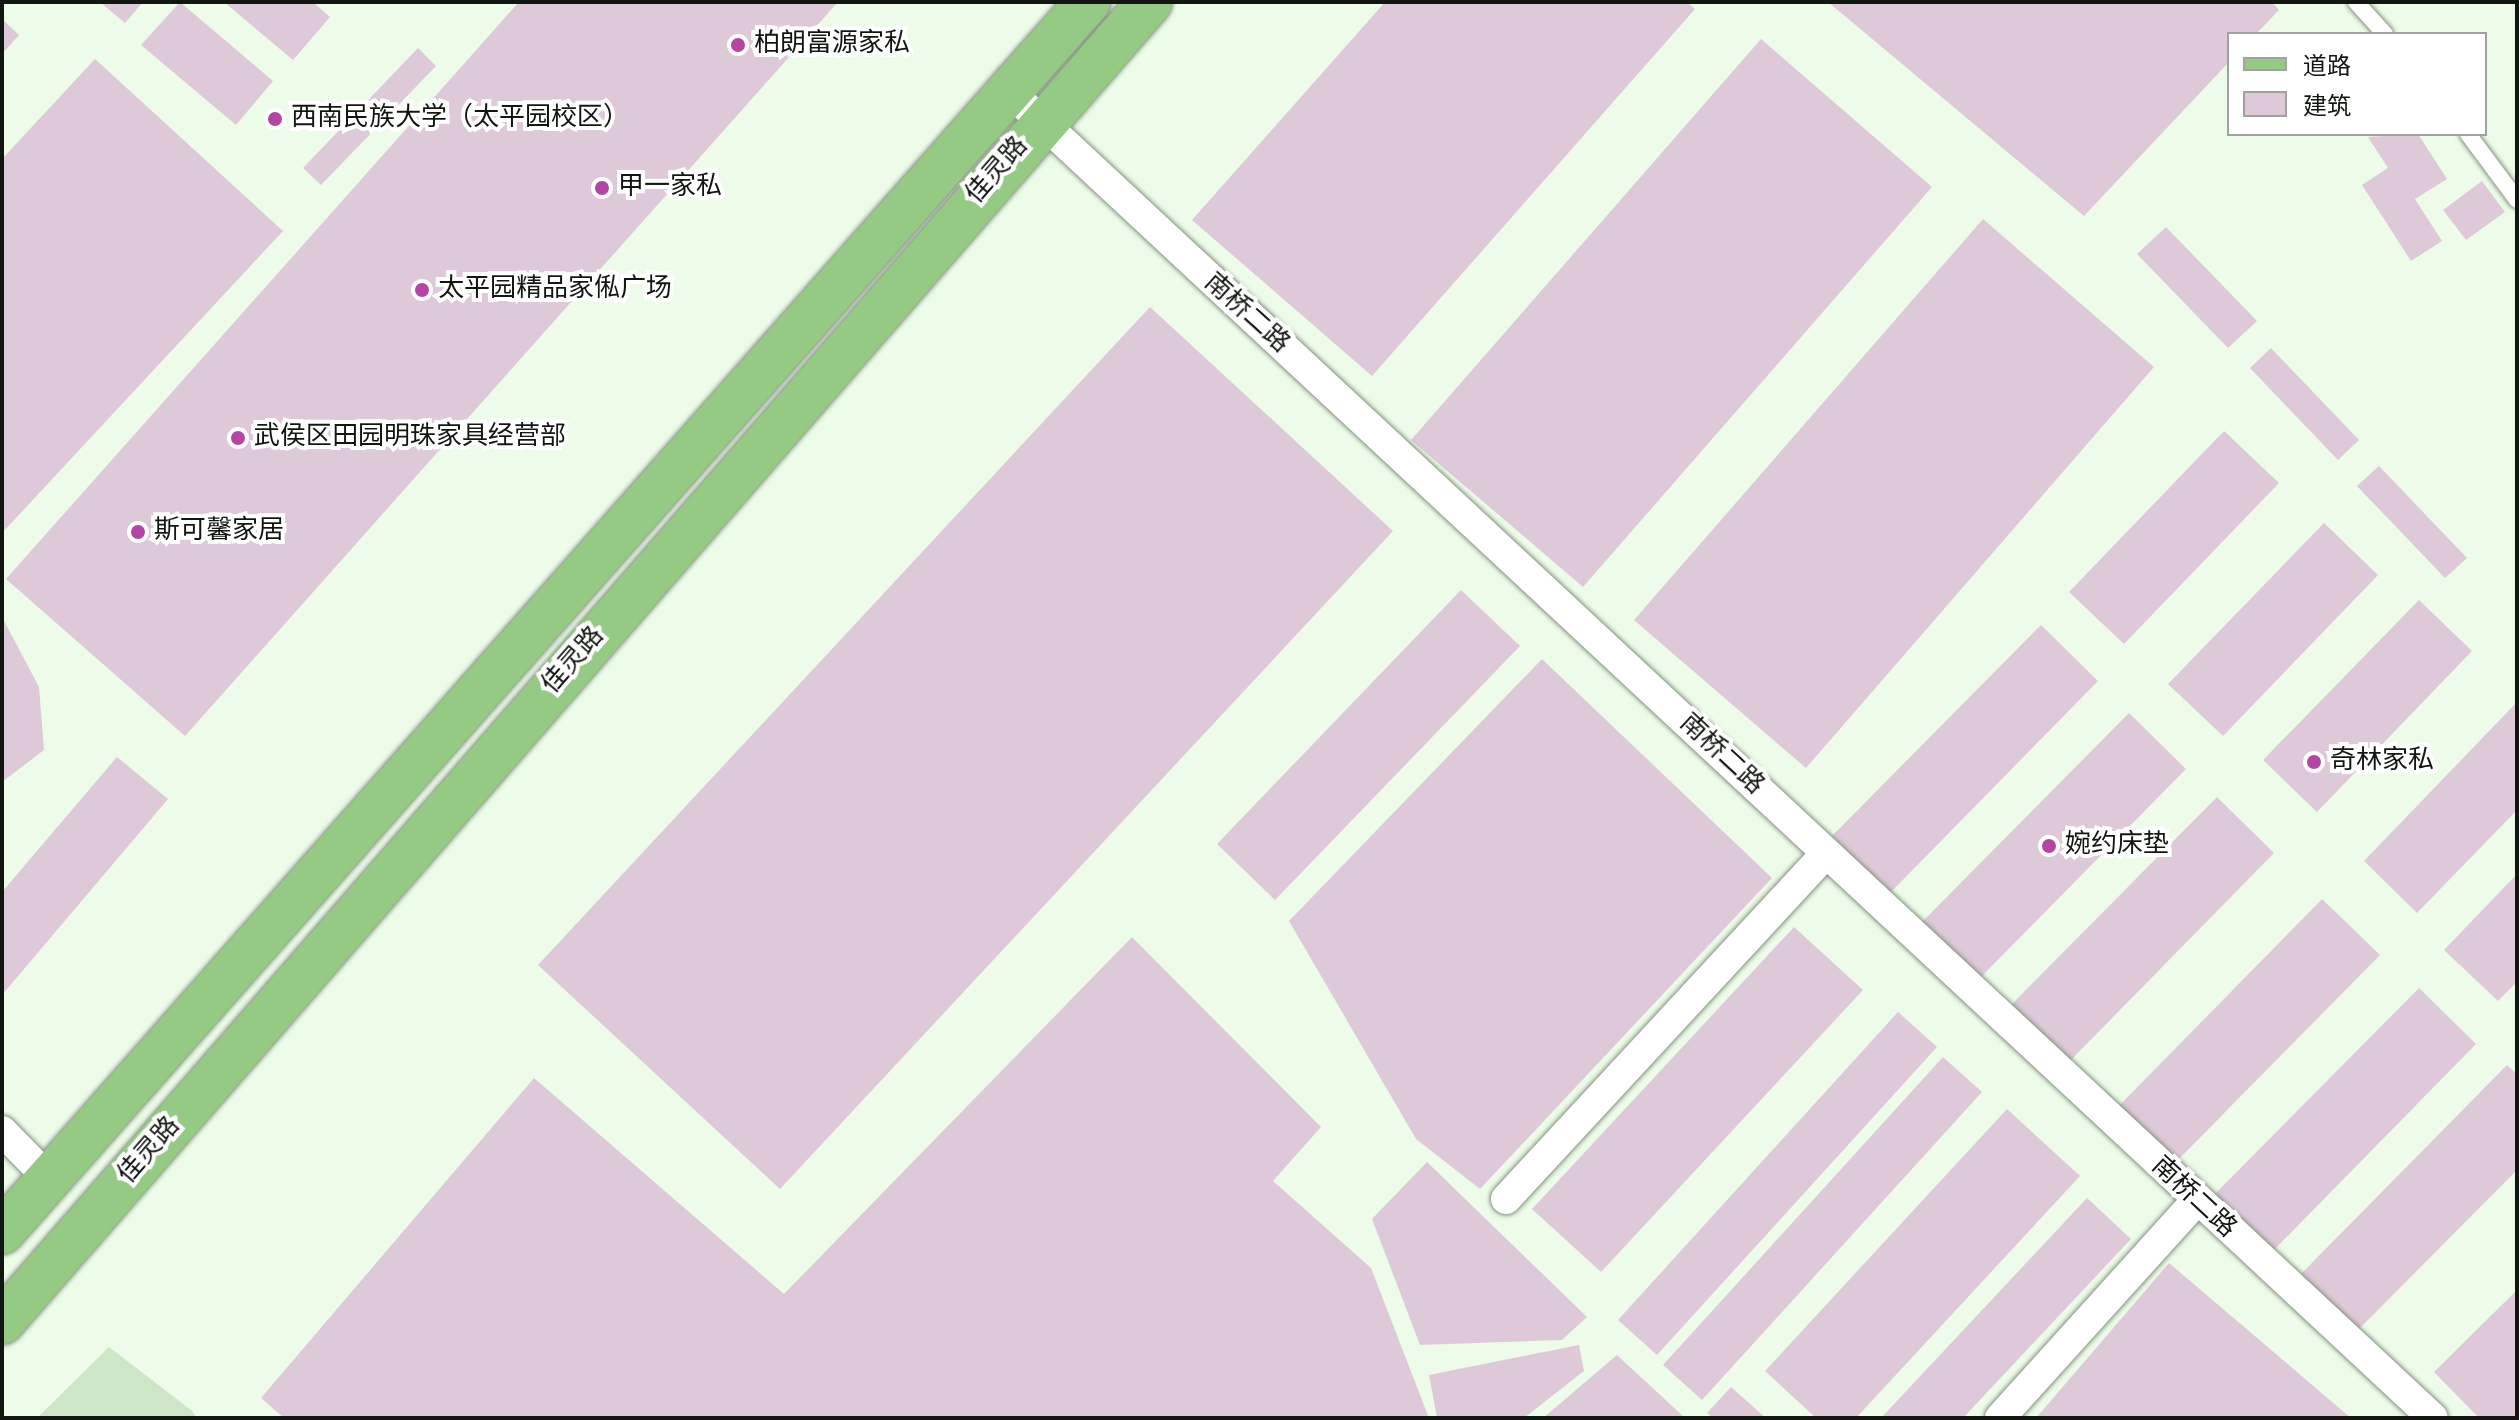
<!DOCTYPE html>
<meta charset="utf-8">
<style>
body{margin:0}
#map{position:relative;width:2519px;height:1420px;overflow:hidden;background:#ecfce8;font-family:Overpass,"Noto Sans SC",sans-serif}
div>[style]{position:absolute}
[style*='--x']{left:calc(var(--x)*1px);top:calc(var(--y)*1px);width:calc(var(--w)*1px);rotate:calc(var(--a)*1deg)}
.green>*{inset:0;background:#cde6c7}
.building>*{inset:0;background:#dec9d9}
.roads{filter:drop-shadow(0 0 2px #859381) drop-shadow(0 0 2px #859381)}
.lane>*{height:16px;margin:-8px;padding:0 8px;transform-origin:8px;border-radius:8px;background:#fff}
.street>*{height:30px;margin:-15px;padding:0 15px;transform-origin:15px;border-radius:15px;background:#fff}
.primary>*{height:44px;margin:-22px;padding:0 22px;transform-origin:22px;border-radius:22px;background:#94ca84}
.dots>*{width:22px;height:22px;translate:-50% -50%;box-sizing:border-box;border:4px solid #fff;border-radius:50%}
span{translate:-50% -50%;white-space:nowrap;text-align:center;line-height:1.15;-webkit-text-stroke:8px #fff;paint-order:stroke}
.poi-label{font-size:26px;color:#111710}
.left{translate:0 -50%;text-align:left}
.street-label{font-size:26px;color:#111710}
.frame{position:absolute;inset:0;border:4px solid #111710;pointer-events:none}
.legend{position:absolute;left:2227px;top:32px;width:260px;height:104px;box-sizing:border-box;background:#fff;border:2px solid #a0a29f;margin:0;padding:10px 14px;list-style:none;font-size:24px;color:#111710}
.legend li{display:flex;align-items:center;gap:16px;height:40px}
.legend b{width:40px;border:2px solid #a0a29f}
</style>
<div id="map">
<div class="green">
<div style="clip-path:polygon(109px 1347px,191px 1410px,197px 1418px,37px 1418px)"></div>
</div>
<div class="building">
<div style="clip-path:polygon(100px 2px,143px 2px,125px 23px)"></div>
<div style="clip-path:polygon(180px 2px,273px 81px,236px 125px,141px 45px)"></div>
<div style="clip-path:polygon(224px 2px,313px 2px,330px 17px,293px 60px)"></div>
<div style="clip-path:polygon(519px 2px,838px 2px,185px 736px,6px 579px)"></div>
<div style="clip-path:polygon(1385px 2px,1687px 2px,1695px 9px,1372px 376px,1192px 220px)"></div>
<div style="clip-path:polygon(1828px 2px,2272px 2px,2279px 10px,2256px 34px,2229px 34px,2229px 62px,2084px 216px)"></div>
<div style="clip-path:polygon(2px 19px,19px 35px,2px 54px)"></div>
<div style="clip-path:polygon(1761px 39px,1932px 187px,1583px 587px,1411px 440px)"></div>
<div style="clip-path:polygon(418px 48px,436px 66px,321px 185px,303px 168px)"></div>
<div style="clip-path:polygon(95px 59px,283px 231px,2px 533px,2px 159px)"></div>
<div style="clip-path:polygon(2418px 134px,2447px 179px,2415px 199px,2442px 241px,2411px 261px,2362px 185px,2388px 168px,2368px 137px)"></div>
<div style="clip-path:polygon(2482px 181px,2505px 212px,2466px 240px,2443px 210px)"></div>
<div style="clip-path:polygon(1983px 219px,2154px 367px,1806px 768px,1634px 620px)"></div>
<div style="clip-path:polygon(2166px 227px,2257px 321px,2228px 348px,2137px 254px)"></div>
<div style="clip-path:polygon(1150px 307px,1393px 531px,780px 1189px,538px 965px)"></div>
<div style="clip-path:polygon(2271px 348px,2359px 440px,2338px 460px,2250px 368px)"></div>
<div style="clip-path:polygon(2224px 431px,2279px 483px,2124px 644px,2069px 592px)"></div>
<div style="clip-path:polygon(2379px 466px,2467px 558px,2445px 578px,2357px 486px)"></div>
<div style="clip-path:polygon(2324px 523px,2378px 575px,2223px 736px,2168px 684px)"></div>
<div style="clip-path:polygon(1461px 590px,1520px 646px,1275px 900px,1217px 844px)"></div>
<div style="clip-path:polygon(2419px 600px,2472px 651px,2317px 812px,2263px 760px)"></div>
<div style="clip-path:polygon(2px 617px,39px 687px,44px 750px,2px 782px)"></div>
<div style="clip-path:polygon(2041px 625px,2098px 681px,1890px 893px,1832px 836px)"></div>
<div style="clip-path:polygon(1542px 659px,1772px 878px,1480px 1189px,1416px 1139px,1289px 921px)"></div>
<div style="clip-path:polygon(2517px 702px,2517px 810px,2417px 913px,2364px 861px)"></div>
<div style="clip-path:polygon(2129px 713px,2186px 769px,1978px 980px,1920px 924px)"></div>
<div style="clip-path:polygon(117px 757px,168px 799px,2px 995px,2px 892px)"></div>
<div style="clip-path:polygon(2217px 797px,2274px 853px,2066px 1065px,2008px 1008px)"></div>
<div style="clip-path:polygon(2517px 874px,2517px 982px,2498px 1001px,2444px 950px)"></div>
<div style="clip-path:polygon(2322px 899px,2380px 955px,2171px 1167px,2114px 1111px)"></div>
<div style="clip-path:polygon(1794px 927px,1863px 990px,1601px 1272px,1532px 1209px)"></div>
<div style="clip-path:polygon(1132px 937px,1321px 1127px,1273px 1181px,1371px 1268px,1429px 1418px,284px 1418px,261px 1398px,534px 1078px,784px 1294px)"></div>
<div style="clip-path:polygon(2419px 988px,2476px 1044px,2268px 1256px,2210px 1199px)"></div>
<div style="clip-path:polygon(1898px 1012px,1937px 1047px,1657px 1355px,1618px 1320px)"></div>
<div style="clip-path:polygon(1943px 1057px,1982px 1092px,1702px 1400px,1663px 1365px)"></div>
<div style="clip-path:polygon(2507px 1065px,2517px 1074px,2517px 1170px,2356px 1332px,2299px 1276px)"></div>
<div style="clip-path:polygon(2007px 1109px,2080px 1176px,1856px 1418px,1816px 1418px,1765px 1371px)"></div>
<div style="clip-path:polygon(1427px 1162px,1587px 1317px,1562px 1340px,1420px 1345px,1372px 1219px)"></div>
<div style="clip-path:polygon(2087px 1198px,2131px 1239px,1963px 1418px,1881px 1418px)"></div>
<div style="clip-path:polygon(2169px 1263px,2351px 1418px,2036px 1418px)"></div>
<div style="clip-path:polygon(2517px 1290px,2517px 1418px,2479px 1418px,2434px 1372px)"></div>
<div style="clip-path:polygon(1579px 1345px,1584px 1371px,1524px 1418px,1437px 1418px,1429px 1375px)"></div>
<div style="clip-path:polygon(1617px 1355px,1685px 1418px,1543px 1418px)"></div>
<div style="clip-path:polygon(1731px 1387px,1766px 1418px,1713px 1418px,1707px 1413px)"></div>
</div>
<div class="roads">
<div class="lane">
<div style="--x:2356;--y:2;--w:43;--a:47.8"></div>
<div style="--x:2468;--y:134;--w:82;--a:53.4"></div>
</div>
<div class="street">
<div style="--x:1009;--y:91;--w:1946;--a:42.98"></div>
<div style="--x:2;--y:1131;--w:67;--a:45.6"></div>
<div style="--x:1506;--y:1199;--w:471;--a:-47.2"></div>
<div style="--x:2000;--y:1418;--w:292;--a:-47.9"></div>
</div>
<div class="primary">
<div style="--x:2;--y:1232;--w:1641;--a:-48.56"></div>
<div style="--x:2;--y:1322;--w:1749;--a:-48.99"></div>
</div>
</div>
<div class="dots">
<div style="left:738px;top:45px;background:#b445a3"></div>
<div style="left:275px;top:119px;background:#b445a3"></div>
<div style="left:602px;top:188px;background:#b445a3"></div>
<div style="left:422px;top:290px;background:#b445a3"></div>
<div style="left:238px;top:438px;background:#b445a3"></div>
<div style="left:138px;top:532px;background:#b445a3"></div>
<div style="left:2314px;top:762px;background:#b445a3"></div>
<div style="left:2049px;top:846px;background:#b445a3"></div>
</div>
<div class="poi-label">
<span class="left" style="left:754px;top:45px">柏朗富源家私</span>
<span class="left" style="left:291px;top:119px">西南民族大学（太平园校区）</span>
<span class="left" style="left:618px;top:188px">甲一家私</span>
<span class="left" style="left:438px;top:290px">太平园精品家俬广场</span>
<span class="left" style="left:254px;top:438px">武侯区田园明珠家具经营部</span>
<span class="left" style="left:154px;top:532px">斯可馨家居</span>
<span class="left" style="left:2330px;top:762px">奇林家私</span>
<span class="left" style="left:2065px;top:846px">婉约床垫</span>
</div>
<div class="street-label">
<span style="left:998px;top:171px;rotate:-49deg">佳灵路</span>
<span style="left:1246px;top:314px;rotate:42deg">南桥二路</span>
<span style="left:574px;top:661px;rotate:-49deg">佳灵路</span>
<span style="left:1721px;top:755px;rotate:43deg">南桥二路</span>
<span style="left:150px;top:1151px;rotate:-49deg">佳灵路</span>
<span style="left:2193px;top:1198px;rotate:43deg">南桥二路</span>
</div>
<div class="frame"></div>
<ul class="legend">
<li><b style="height:10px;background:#94ca84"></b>道路</li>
<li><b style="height:22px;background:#dec9d9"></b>建筑</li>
</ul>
</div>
